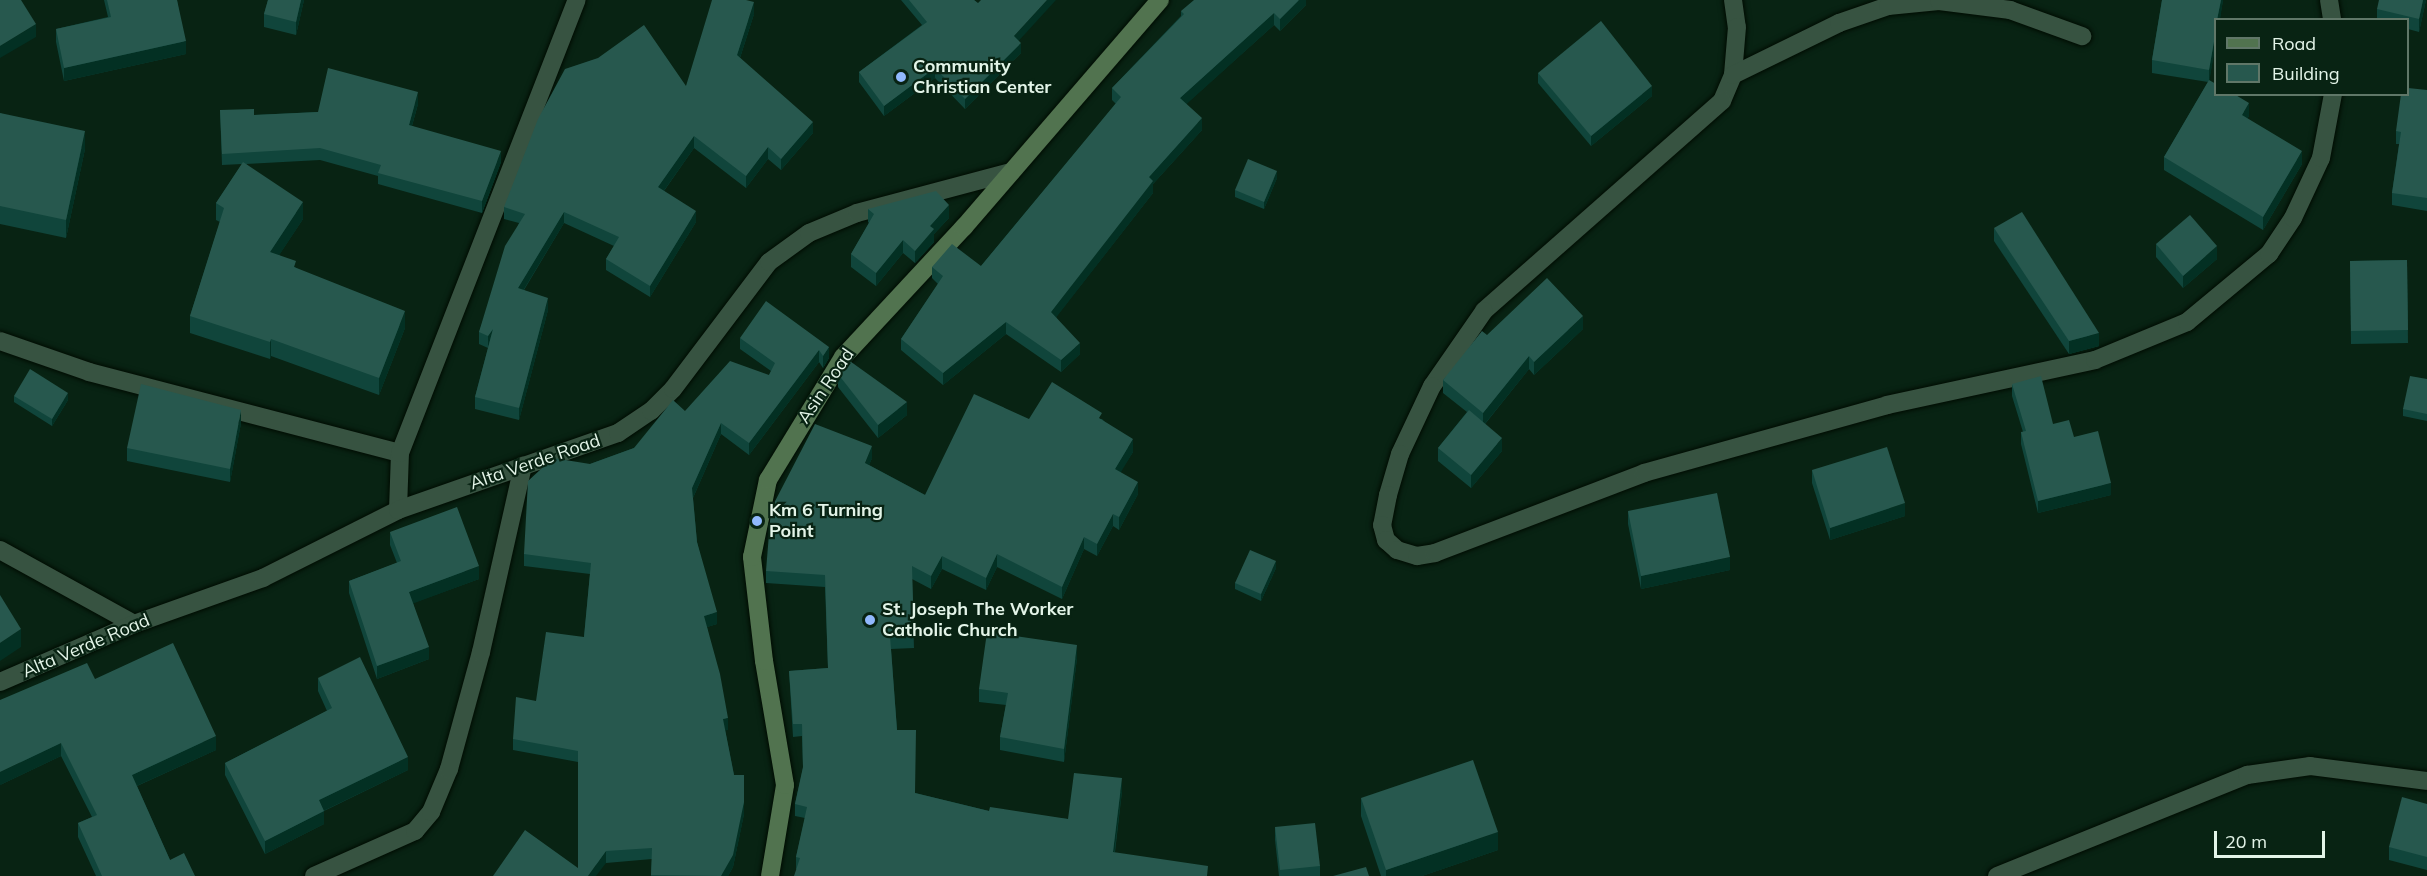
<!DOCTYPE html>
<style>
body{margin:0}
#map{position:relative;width:2427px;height:876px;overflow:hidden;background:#082313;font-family:Mulish,sans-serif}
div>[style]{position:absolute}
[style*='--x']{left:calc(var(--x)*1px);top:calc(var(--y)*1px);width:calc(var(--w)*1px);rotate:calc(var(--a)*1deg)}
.roads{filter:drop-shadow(0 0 2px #000c02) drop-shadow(0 0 2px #000c02)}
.street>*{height:18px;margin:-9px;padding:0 9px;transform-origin:9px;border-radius:9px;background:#375341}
.secondary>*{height:18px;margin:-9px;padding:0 9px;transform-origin:9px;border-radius:9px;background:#51734f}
.wall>*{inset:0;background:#10453b}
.shaded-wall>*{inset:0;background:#033023}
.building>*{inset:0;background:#27584e}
.dots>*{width:16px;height:16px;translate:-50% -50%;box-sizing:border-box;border:3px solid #082313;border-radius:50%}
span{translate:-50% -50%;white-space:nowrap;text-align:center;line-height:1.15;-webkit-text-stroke:4.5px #082313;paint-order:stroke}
.poi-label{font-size:18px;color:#e3f4e8;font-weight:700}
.left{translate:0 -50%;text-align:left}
.street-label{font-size:18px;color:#e3f4e8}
.legend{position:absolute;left:2214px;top:18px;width:195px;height:78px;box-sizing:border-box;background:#082313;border:2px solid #607768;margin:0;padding:8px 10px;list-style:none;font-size:18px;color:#e3f4e8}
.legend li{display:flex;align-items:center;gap:12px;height:30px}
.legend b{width:30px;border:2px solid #607768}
.scale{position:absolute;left:2214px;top:831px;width:111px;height:27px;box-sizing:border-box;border:3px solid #e3f4e8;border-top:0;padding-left:8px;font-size:18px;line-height:21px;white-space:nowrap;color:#e3f4e8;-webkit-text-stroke:4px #082313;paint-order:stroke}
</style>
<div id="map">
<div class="roads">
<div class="street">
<div style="--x:1733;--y:0;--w:27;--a:82"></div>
<div style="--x:1737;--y:27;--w:48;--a:94.8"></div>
<div style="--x:1733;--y:75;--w:28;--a:113"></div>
<div style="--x:1722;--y:101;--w:317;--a:138.6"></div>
<div style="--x:1484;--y:311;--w:91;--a:124.7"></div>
<div style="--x:1432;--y:386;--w:75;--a:115.2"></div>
<div style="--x:1400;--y:454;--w:43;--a:106.3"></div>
<div style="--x:1388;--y:495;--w:31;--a:101"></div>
<div style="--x:1382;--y:525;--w:16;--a:75"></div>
<div style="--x:1386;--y:540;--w:15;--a:42"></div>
<div style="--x:1397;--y:550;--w:21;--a:17"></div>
<div style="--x:1417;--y:556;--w:18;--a:-9"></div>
<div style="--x:1435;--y:553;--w:224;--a:-20.9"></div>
<div style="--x:1644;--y:473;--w:252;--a:-15.6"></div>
<div style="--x:1887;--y:405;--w:213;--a:-12.2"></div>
<div style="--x:2095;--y:360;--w:100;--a:-22.4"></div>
<div style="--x:2187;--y:322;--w:107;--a:-39.7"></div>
<div style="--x:2269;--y:254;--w:43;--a:-56.3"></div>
<div style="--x:2293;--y:218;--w:66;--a:-65"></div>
<div style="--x:2321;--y:158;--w:65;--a:-79.4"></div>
<div style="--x:2329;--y:0;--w:20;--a:81"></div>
<div style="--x:1733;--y:75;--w:118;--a:-26.1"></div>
<div style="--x:1839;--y:23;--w:52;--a:-19.1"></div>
<div style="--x:1888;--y:6;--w:51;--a:-5.6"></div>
<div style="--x:1939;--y:1;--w:72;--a:7.2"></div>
<div style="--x:2010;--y:10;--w:77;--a:19.9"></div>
<div style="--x:0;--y:341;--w:94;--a:19.2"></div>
<div style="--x:89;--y:372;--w:321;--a:14.6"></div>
<div style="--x:398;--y:510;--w:57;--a:-88"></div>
<div style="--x:400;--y:453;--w:486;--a:-68.7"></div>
<div style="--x:0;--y:550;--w:153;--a:28.9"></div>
<div style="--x:0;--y:682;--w:146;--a:-23.4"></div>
<div style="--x:134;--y:624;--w:137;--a:-19.6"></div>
<div style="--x:263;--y:578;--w:151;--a:-26.7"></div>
<div style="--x:398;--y:510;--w:233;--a:-19.3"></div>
<div style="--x:618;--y:433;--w:40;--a:-34"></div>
<div style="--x:651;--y:411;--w:31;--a:-45"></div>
<div style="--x:673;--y:389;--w:159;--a:-52.9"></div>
<div style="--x:769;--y:262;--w:49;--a:-35.9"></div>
<div style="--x:809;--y:233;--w:52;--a:-22.6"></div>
<div style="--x:857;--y:213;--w:159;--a:-14.9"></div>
<div style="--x:314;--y:876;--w:111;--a:-24"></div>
<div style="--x:415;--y:831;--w:25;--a:-50"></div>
<div style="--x:431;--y:812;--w:47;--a:-67.3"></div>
<div style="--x:449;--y:769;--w:121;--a:-74.7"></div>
<div style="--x:481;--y:652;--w:191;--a:-77.3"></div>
<div style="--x:1997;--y:876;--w:270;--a:-22"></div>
<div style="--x:2247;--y:775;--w:64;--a:-8.1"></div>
<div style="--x:2310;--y:766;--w:118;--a:7.3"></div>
</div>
<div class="secondary">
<div style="--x:770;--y:876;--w:92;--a:-80.6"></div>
<div style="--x:785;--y:785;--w:126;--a:-99.6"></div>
<div style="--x:764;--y:661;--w:105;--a:-96.6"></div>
<div style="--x:752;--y:557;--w:79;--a:-78.3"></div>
<div style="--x:768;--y:480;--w:144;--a:-58.6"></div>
<div style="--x:843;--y:357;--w:178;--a:-47.1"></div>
<div style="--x:964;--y:227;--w:300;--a:-49.2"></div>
</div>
</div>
<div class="wall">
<div style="clip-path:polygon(104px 0,177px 0,186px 54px,64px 81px,56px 42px,56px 29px,108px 17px)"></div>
<div style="clip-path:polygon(268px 0,304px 0,296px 35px,264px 27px,264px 14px)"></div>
<div style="clip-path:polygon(901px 0,974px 0,1018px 41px,1021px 53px,965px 109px,935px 78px,884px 116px,859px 82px,859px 72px,922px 25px)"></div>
<div style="clip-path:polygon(1306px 0,1306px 5px,1280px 31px,1274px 25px,1186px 104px,1202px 130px,1153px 184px,1153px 193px,1056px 317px,1080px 354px,1061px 372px,1006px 334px,943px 385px,901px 350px,901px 339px,938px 284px,932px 278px,932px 267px,981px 266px,1116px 104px,1112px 100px,1112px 88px,1181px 16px,1181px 11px)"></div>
<div style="clip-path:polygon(2162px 0,2223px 0,2209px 81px,2249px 116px,2247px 119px,2302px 164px,2263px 230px,2164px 170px,2164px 157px,2208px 82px,2152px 73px,2152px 60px)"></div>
<div style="clip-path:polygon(2426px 0,2419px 32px,2408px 29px,2408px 20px,2377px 20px,2377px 9px)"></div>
<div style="clip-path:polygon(754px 14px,740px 58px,813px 133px,781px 170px,768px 159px,746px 188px,694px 148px,664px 191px,696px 222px,650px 297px,606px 270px,606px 259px,614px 246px,564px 223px,524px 290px,548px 310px,519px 420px,475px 409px,475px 397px,488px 348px,479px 344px,479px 332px,519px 223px,504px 219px,504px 207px,686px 86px)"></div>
<div style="clip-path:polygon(1538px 73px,1652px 96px,1591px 146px,1538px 83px)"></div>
<div style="clip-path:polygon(2427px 90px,2427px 211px,2392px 205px,2392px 193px,2399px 144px,2396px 144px,2396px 131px)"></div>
<div style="clip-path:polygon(418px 104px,412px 126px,501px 162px,482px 213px,378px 184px,378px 176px,320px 160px,246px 164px,303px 219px,279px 255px,296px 268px,405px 328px,379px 395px,271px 356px,270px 359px,190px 333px,190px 316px,220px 222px,216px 220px,216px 203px,242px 164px,222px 165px,220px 110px,254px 115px,318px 112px)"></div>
<div style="clip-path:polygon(0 113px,85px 149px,66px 238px,0 224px)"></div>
<div style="clip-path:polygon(1277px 178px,1264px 209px,1235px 197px,1235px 190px)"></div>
<div style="clip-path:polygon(868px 209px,949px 218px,934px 234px,934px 242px,915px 263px,903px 253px,876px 286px,851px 267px,851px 254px,869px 223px,868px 222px)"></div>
<div style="clip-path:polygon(1994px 228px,2099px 346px,2069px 354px,1994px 241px)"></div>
<div style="clip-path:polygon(2156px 244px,2217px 259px,2183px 288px,2156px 257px)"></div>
<div style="clip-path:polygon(2407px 260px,2408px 343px,2351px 344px,2350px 261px)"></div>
<div style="clip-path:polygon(1583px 329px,1534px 375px,1529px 369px,1485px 424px,1502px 451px,1471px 488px,1438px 461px,1438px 448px,1467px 412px,1443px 393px,1443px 380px,1487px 335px)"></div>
<div style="clip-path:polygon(740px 338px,829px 347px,829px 358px,823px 368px,819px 362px,749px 455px,721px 434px,693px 498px,697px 542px,717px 624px,707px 627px,728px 730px,725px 730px,734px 775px,744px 775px,744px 814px,733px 867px,728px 876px,651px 876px,652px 859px,606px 863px,578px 868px,578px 762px,513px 750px,513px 739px,536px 701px,584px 637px,590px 574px,524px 566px,524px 554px,590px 464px,634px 448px,685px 411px,769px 375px,771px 371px,740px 349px)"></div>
<div style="clip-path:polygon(838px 374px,907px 415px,878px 438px,838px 387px)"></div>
<div style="clip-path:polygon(2427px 379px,2427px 421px,2403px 416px,2403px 409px)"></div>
<div style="clip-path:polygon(2012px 384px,2053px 424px,2074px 437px,2111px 495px,2038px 513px,2021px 444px,2021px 432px,2023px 432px,2012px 396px)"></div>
<div style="clip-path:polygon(14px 396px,68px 400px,52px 426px,14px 402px)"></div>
<div style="clip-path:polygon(1029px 419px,1102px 419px,1133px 452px,1120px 472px,1138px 494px,1119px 530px,1113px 526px,1097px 556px,1084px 549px,1062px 599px,997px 567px,986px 590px,942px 569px,931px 589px,912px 579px,914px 648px,891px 649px,897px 730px,915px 793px,989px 811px,1068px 819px,1122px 791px,1115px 852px,796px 869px,796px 857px,805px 818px,795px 816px,795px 804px,803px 768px,802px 736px,793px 737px,789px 671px,828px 668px,825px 587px,766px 583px,766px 571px,872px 458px,869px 465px,925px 495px)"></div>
<div style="clip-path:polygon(241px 423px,230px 482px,127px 461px,127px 448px)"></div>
<div style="clip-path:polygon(1812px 470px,1905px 516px,1830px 540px,1812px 483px)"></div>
<div style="clip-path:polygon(1628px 511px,1730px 570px,1641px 589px,1628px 524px)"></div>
<div style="clip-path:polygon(390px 532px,479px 579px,413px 603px,429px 659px,377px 679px,349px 593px,349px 581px,397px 563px,390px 545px)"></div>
<div style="clip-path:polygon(1276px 568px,1261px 601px,1235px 589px,1235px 583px)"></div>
<div style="clip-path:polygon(1077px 658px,1064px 762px,1000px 750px,1000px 737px,1006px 705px,979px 702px,979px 689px)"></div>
<div style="clip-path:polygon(318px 678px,408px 770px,324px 811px,324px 824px,265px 854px,225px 775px,225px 763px,327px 711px,318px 691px)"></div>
<div style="clip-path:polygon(95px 679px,216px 750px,137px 786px,170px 860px,195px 876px,96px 876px,78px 837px,78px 823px,92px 817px,61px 756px,0 785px)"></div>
<div style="clip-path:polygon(1361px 798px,1498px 850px,1422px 876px,1381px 876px,1361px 816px)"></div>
<div style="clip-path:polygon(2427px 804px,2427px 870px,2389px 860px,2389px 847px)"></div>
<div style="clip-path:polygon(1275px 827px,1320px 866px,1320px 876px,1279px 876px,1275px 840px)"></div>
</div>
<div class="shaded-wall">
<div style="clip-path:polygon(301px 0,304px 0,296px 35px,296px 22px)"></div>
<div style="clip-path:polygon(1047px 0,1056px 0,1014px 46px,1014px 36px)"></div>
<div style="clip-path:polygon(1299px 0,1306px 0,1306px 5px,1280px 31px,1280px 19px)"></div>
<div style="clip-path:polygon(2221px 0,2223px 0,2220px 20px,2217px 20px)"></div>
<div style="clip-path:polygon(2423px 0,2426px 0,2419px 32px,2419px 19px)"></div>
<div style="clip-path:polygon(754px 2px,754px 14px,737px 67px,737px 55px)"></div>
<div style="clip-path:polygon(1274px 13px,1274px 25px,1180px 110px,1180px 98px)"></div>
<div style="clip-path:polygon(36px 24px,36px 37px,0 58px,0 46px)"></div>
<div style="clip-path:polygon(2216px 30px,2216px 43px,2209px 83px,2209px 70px)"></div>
<div style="clip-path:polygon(186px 41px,186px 54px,64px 81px,64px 68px)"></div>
<div style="clip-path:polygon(1021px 43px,1021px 53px,965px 109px,965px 99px)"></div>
<div style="clip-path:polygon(935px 68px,935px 78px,884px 116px,884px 106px)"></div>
<div style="clip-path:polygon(1652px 86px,1652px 96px,1591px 146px,1591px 136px)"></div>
<div style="clip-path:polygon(418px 92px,418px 104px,409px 136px,409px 125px)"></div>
<div style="clip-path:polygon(2249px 103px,2249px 116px,2242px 128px,2242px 115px)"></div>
<div style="clip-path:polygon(1202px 118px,1202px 130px,1153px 184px,1153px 193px,1051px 324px,1051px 312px,1149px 177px)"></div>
<div style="clip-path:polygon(813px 122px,813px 133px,781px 170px,781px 159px)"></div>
<div style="clip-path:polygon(85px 131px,85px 149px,66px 238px,66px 220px)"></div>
<div style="clip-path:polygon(694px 136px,694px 148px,658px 199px,658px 187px)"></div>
<div style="clip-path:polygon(768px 147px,768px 159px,746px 188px,746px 176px)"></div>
<div style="clip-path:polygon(501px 151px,501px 162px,482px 213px,482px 201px)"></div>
<div style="clip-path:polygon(2302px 151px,2302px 164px,2263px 230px,2263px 217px)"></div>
<div style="clip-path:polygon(1277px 171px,1277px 178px,1264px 209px,1264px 202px)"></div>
<div style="clip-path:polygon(303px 202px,303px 219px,270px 269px,270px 252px)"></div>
<div style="clip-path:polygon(949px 205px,949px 218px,934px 234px,934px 242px,915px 263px,915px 251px,930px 226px)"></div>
<div style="clip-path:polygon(696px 211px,696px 222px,650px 297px,650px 286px)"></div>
<div style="clip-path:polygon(564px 212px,564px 223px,518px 299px,518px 288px)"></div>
<div style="clip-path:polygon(903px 240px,903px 253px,876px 286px,876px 273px)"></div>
<div style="clip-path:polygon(2217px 246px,2217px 259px,2183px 288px,2183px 276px)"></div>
<div style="clip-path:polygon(548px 298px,548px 310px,519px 420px,519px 408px)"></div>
<div style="clip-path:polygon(405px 311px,405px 328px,379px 395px,379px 378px)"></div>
<div style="clip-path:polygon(1583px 316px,1583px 329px,1534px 375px,1534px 362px)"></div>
<div style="clip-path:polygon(1006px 322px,1006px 334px,943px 385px,943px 373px)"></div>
<div style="clip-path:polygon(493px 329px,488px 348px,488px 336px)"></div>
<div style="clip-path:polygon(2099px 333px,2099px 346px,2069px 354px,2069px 341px)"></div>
<div style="clip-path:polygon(271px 339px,271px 356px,270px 359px,270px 342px)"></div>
<div style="clip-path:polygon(1080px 343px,1080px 354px,1061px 372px,1061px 360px)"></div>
<div style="clip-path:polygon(829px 347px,829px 358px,823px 368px,823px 356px)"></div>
<div style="clip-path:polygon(819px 350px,819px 362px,749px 455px,749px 443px)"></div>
<div style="clip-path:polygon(1529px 356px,1529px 369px,1483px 426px,1483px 413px)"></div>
<div style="clip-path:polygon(68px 393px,68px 400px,52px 426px,52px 419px)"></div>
<div style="clip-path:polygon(907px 402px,907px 415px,878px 438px,878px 425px)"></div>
<div style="clip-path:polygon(241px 410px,241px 423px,230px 482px,230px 469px)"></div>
<div style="clip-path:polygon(721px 423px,721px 434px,692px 500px,692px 488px)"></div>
<div style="clip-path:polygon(1502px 438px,1502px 451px,1471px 488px,1471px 475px)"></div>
<div style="clip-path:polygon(1133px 439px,1133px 452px,1115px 482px,1115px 469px)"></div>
<div style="clip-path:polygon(872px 446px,872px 458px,865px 475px,865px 463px)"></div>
<div style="clip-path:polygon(1138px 482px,1138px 494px,1119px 530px,1119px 517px)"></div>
<div style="clip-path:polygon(2111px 483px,2111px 495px,2038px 513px,2038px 501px)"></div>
<div style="clip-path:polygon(1905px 503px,1905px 516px,1830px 540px,1830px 528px)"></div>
<div style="clip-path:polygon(1113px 514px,1113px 526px,1097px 556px,1097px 544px)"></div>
<div style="clip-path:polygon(1084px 537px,1084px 549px,1062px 599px,1062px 587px)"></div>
<div style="clip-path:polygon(997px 554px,997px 567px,986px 590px,986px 578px)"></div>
<div style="clip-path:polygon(942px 556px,942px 569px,931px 589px,931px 576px)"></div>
<div style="clip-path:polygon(1730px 557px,1730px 570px,1641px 589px,1641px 576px)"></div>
<div style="clip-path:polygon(1276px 561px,1276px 568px,1261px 601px,1261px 594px)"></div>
<div style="clip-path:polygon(479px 566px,479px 579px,409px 605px,409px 592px)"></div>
<div style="clip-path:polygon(717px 612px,717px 624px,704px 628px,704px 616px)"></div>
<div style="clip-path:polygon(21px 629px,21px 647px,0 661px,0 643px)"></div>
<div style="clip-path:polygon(1077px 645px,1077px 658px,1064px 762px,1064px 749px)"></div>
<div style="clip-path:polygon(429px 647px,429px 659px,377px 679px,377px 666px)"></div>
<div style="clip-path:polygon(728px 718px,728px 730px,723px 731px,723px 719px)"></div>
<div style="clip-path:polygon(216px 736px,216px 750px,132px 788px,132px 775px)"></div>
<div style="clip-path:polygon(61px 743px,61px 756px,0 785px,0 772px)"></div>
<div style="clip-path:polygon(408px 757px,408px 770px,319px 813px,319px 800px)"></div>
<div style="clip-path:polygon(1122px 778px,1122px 791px,1113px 864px,1113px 852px)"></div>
<div style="clip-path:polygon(744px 802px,744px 814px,733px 867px,728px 876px,721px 876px)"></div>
<div style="clip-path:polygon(324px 811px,324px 824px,265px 854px,265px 841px)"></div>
<div style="clip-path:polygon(1498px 832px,1498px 850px,1422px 876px,1386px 876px,1386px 870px)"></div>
<div style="clip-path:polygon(606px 851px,606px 863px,596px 876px,588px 876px)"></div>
</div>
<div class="building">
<div style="clip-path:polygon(0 0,21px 0,36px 24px,0 46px)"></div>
<div style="clip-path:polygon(107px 0,177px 0,186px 41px,64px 68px,56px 29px,111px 17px)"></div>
<div style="clip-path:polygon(268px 0,301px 0,296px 22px,264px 14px)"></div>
<div style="clip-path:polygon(712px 0,746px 0,754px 2px,737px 55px,813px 122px,781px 159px,768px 147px,746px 176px,694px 136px,658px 187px,696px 211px,650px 286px,606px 259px,619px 237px,564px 212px,518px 288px,548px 298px,519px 408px,475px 397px,493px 329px,488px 336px,479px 332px,505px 246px,525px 214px,504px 207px,538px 119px,565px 69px,598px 58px,644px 25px,686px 86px)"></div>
<div style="clip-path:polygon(909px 0,974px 0,978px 3px,981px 0,1047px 0,1014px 36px,1021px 43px,965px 99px,935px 68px,884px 106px,859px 72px,927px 22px)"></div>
<div style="clip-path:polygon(1194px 0,1299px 0,1280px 19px,1274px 13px,1180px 98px,1202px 118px,1149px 177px,1153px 181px,1051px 312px,1080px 343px,1061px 360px,1006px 322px,943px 373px,901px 339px,943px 276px,932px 267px,952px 244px,981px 266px,1121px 97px,1112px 88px,1184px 14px,1181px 11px)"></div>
<div style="clip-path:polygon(2162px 0,2221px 0,2217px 20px,2216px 20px,2216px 30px,2209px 70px,2152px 60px)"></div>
<div style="clip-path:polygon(2379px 0,2423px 0,2419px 19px,2377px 9px)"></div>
<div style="clip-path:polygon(1601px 21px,1652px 86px,1591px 136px,1538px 73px)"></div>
<div style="clip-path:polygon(328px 68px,418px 92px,409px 125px,501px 151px,482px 201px,378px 173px,381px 165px,320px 148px,222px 154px,220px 110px,254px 109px,254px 115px,318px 112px)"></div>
<div style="clip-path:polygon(2209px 80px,2216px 84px,2216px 94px,2234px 94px,2249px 103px,2242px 115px,2302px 151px,2263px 217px,2164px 157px)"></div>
<div style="clip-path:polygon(2408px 88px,2427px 90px,2427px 198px,2392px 193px,2401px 132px,2396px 131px,2401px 94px,2408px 94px)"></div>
<div style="clip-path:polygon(0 113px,85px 131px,66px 220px,0 206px)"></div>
<div style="clip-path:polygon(1248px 159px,1277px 171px,1264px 202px,1235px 190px)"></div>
<div style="clip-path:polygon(243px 162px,303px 202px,270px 252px,296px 261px,294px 267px,405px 311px,379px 378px,271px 339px,270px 342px,190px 316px,224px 208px,216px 203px)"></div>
<div style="clip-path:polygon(936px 191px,949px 205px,930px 226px,934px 229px,915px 251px,903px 240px,876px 273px,851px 254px,874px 214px,868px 209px)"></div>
<div style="clip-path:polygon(2022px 212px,2099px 333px,2069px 341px,1994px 228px)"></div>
<div style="clip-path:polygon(2190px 215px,2217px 246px,2183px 276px,2156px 244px)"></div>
<div style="clip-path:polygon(2407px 260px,2408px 330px,2351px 331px,2350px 261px)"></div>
<div style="clip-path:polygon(1547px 278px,1583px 316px,1534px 362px,1529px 356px,1483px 413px,1443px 380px,1482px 331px,1487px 335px)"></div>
<div style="clip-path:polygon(766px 301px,829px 347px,823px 356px,819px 350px,749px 443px,721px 423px,692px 488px,697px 542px,717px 612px,704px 616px,720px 674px,728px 718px,723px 719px,734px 775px,744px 775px,744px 802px,733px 855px,721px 876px,651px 875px,652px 848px,606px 851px,588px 876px,493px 876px,525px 830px,578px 868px,578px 751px,513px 739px,516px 697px,536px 701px,546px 632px,584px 637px,591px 563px,524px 554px,528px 481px,553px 458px,590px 464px,634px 448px,673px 400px,685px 411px,730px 361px,769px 375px,775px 363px,740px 338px)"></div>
<div style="clip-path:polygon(847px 359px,907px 402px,878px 425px,838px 374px)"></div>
<div style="clip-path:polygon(30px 369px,68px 393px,52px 419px,14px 396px)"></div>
<div style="clip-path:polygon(2041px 376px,2053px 424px,2069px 420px,2074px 437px,2098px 431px,2111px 483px,2038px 501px,2021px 432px,2026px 431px,2012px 384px)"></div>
<div style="clip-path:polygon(2410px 376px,2427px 379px,2427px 414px,2403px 409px)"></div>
<div style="clip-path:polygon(1052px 382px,1102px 413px,1099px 418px,1133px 439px,1115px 469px,1138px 482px,1119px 517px,1113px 514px,1097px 544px,1084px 537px,1062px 587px,997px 554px,986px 578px,942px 556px,931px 576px,912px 566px,914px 635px,890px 636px,897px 730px,916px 730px,915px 793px,989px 811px,990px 807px,1068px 819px,1074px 773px,1122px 778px,1113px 852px,1208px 866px,1207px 876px,794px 876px,800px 858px,796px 857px,807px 807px,795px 804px,803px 767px,802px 724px,793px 724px,789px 671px,828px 668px,825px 575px,766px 571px,771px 509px,815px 424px,872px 446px,865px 463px,925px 495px,974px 394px,1029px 419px)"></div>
<div style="clip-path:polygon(141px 384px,241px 410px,230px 469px,127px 448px)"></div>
<div style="clip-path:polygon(1469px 410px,1502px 438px,1471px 475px,1438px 448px)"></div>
<div style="clip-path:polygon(1887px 447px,1905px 503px,1830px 528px,1812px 470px)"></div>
<div style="clip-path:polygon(1717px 493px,1730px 557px,1641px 576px,1628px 511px)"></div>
<div style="clip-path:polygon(457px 507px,479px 566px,409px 592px,429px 647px,377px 666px,349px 581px,401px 561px,390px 532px)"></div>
<div style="clip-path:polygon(1250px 550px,1276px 561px,1261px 594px,1235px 583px)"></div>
<div style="clip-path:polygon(0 595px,21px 629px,0 643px)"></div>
<div style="clip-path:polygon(987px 632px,1077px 645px,1064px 749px,1000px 737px,1008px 693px,979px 689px)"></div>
<div style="clip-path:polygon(173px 643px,216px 736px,132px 775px,170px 860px,184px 853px,195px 876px,102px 876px,78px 823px,97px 815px,61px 743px,0 772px,0 700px,87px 663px,95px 679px)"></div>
<div style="clip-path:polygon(360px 657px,408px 757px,319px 800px,324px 811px,265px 841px,225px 763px,332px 708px,318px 678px)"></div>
<div style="clip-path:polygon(1473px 760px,1498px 832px,1386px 870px,1361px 798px)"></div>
<div style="clip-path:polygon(2402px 797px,2427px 804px,2427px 857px,2389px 847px)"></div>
<div style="clip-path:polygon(1315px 823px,1320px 866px,1280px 870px,1275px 827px)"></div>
<div style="clip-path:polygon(1366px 867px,1369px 876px,1333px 876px)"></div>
</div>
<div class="dots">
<div style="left:901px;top:77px;background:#91b8fd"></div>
<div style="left:757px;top:521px;background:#91b8fd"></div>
<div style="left:870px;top:620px;background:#91b8fd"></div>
</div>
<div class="poi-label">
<span class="left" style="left:913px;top:77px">Community<br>Christian Center</span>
<span class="left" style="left:769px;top:521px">Km 6 Turning<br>Point</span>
<span class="left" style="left:882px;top:620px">St. Joseph The Worker<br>Catholic Church</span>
</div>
<div class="street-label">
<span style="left:826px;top:386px;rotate:-56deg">Asin Road</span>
<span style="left:535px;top:462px;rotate:-19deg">Alta Verde Road</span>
<span style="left:86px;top:646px;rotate:-23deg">Alta Verde Road</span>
</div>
<ul class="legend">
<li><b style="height:8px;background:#51734f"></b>Road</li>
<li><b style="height:16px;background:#27584e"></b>Building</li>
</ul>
<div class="scale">20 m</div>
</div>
